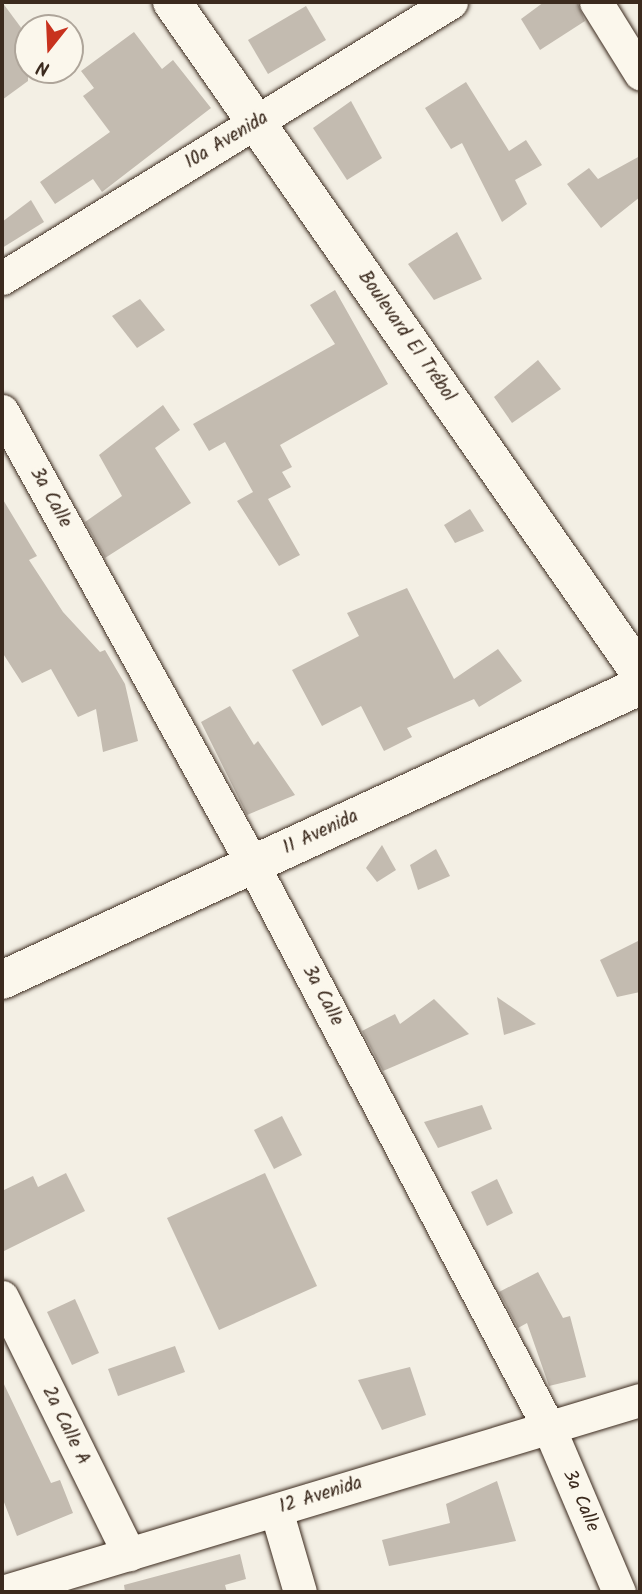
<!DOCTYPE html>
<meta charset="utf-8">
<style>
body{margin:0}
#map{position:relative;width:642px;height:1594px;overflow:hidden;background:#f3efe4;font-family:Kalam,sans-serif}
div>[style]{position:absolute}
[style*='--x']{left:calc(var(--x)*1px);top:calc(var(--y)*1px);width:calc(var(--w)*1px);rotate:calc(var(--a)*1deg)}
.building>*{inset:0;background:#c3bbb0}
.roads{filter:drop-shadow(0 0 2px #3b2a1e) drop-shadow(0 0 2px #3b2a1e)}
.street>*{height:33px;margin:-16.5px;padding:0 16.5px;transform-origin:16.5px;border-radius:16.5px;background:#fbf7ec}
.secondary>*{height:38px;margin:-19px;padding:0 19px;transform-origin:19px;border-radius:19px;background:#fbf7ec}
span{translate:-50% -50%;white-space:nowrap;text-align:center;line-height:1.15;-webkit-text-stroke:5px #fbf7ec;paint-order:stroke}
.street-label{font-size:19px;color:#3b2a1e}
.frame{position:absolute;inset:0;border:4px solid #3b2a1e;pointer-events:none}
.north{position:absolute;left:14px;top:14px;width:70px;height:70px;box-sizing:border-box;background:#fbf7ec;border:2px solid #aea59a;border-radius:50%;rotate:198deg;font-size:19px;font-weight:700;line-height:28px;text-align:center;color:#3b2a1e}
.north::after{content:'';display:block;margin:auto;width:24px;height:32px;background:#c8321e;clip-path:polygon(50% 0,100% 100%,50% 72%,0 100%)}
</style>
<div id="map">
<div class="building">
<div style="clip-path:polygon(2px 2px,28px 37px,28px 81px,2px 100px)"></div>
<div style="clip-path:polygon(544px 2px,577px 2px,585px 21px,540px 50px,521px 19px)"></div>
<div style="clip-path:polygon(306px 6px,326px 40px,268px 74px,248px 40px)"></div>
<div style="clip-path:polygon(134px 32px,162px 69px,173px 60px,211px 108px,102px 192px,93px 179px,55px 204px,40px 182px,110px 132px,83px 96px,94px 88px,81px 71px)"></div>
<div style="clip-path:polygon(466px 82px,509px 151px,526px 140px,542px 165px,515px 180px,527px 204px,502px 222px,462px 143px,451px 149px,425px 108px)"></div>
<div style="clip-path:polygon(351px 101px,382px 158px,347px 180px,313px 128px)"></div>
<div style="clip-path:polygon(640px 156px,640px 197px,601px 228px,567px 184px,589px 168px,598px 179px)"></div>
<div style="clip-path:polygon(31px 200px,44px 222px,2px 248px,2px 222px)"></div>
<div style="clip-path:polygon(457px 232px,482px 279px,434px 300px,408px 264px)"></div>
<div style="clip-path:polygon(335px 290px,388px 384px,280px 445px,292px 467px,282px 472px,291px 487px,268px 499px,300px 555px,279px 566px,237px 501px,253px 492px,225px 442px,209px 451px,193px 424px,335px 344px,310px 305px)"></div>
<div style="clip-path:polygon(140px 299px,165px 330px,137px 348px,112px 316px)"></div>
<div style="clip-path:polygon(538px 360px,561px 389px,512px 423px,494px 397px)"></div>
<div style="clip-path:polygon(163px 405px,180px 430px,155px 448px,191px 503px,105px 558px,85px 522px,122px 496px,99px 455px)"></div>
<div style="clip-path:polygon(2px 498px,37px 556px,29px 560px,63px 612px,100px 652px,105px 650px,125px 684px,138px 741px,103px 752px,96px 709px,78px 717px,51px 669px,22px 683px,2px 652px)"></div>
<div style="clip-path:polygon(470px 509px,484px 531px,455px 543px,444px 525px)"></div>
<div style="clip-path:polygon(407px 588px,454px 679px,498px 649px,522px 681px,479px 707px,474px 699px,407px 728px,412px 737px,384px 751px,361px 706px,322px 726px,292px 670px,359px 636px,347px 613px)"></div>
<div style="clip-path:polygon(230px 706px,254px 745px,258px 741px,295px 795px,247px 815px,201px 722px)"></div>
<div style="clip-path:polygon(382px 845px,396px 870px,377px 882px,366px 868px)"></div>
<div style="clip-path:polygon(436px 849px,450px 876px,418px 890px,410px 865px)"></div>
<div style="clip-path:polygon(640px 940px,640px 992px,617px 997px,600px 960px)"></div>
<div style="clip-path:polygon(497px 997px,536px 1024px,504px 1035px)"></div>
<div style="clip-path:polygon(434px 999px,469px 1034px,383px 1071px,362px 1031px,395px 1014px,400px 1024px)"></div>
<div style="clip-path:polygon(482px 1105px,492px 1129px,438px 1148px,424px 1122px)"></div>
<div style="clip-path:polygon(282px 1116px,302px 1155px,274px 1169px,254px 1130px)"></div>
<div style="clip-path:polygon(66px 1173px,85px 1211px,2px 1252px,2px 1191px,33px 1176px,38px 1187px)"></div>
<div style="clip-path:polygon(265px 1173px,317px 1286px,219px 1330px,167px 1218px)"></div>
<div style="clip-path:polygon(497px 1179px,513px 1213px,487px 1226px,471px 1192px)"></div>
<div style="clip-path:polygon(538px 1272px,563px 1318px,570px 1316px,586px 1377px,549px 1386px,527px 1323px,518px 1328px,499px 1292px)"></div>
<div style="clip-path:polygon(75px 1299px,99px 1353px,72px 1365px,47px 1312px)"></div>
<div style="clip-path:polygon(175px 1346px,185px 1372px,118px 1396px,108px 1369px)"></div>
<div style="clip-path:polygon(410px 1367px,426px 1415px,382px 1430px,358px 1380px)"></div>
<div style="clip-path:polygon(2px 1380px,51px 1483px,60px 1480px,73px 1513px,17px 1536px,2px 1497px)"></div>
<div style="clip-path:polygon(497px 1481px,516px 1541px,389px 1566px,382px 1540px,450px 1523px,446px 1504px)"></div>
<div style="clip-path:polygon(240px 1554px,246px 1579px,225px 1585px,227px 1592px,125px 1592px,124px 1585px)"></div>
</div>
<div class="roads">
<div class="street">
<div style="--x:596;--y:2;--w:84;--a:58.2"></div>
<div style="--x:2;--y:278;--w:527;--a:-31.58"></div>
<div style="--x:2;--y:411;--w:519;--a:61.06"></div>
<div style="--x:253;--y:865;--w:636;--a:62.27"></div>
<div style="--x:549;--y:1428;--w:178;--a:66.9"></div>
<div style="--x:2;--y:1297;--w:287;--a:63.7"></div>
<div style="--x:276;--y:1510;--w:85;--a:73.7"></div>
<div style="--x:2;--y:1592;--w:666;--a:-16.75"></div>
</div>
<div class="secondary">
<div style="--x:172;--y:2;--w:818;--a:55.11"></div>
<div style="--x:2;--y:980;--w:702;--a:-24.74"></div>
</div>
</div>
<div class="street-label">
<span style="left:227px;top:141px;rotate:-31deg">10a Avenida</span>
<span style="left:406px;top:337px;rotate:55deg">Boulevard El Trébol</span>
<span style="left:50px;top:498px;rotate:61deg">3a Calle</span>
<span style="left:321px;top:833px;rotate:-25deg">11 Avenida</span>
<span style="left:322px;top:996px;rotate:62deg">3a Calle</span>
<span style="left:65px;top:1426px;rotate:64deg">2a Calle A</span>
<span style="left:321px;top:1496px;rotate:-17deg">12 Avenida</span>
<span style="left:580px;top:1501px;rotate:67deg">3a Calle</span>
</div>
<div class="frame"></div>
<div class="north">N</div>
</div>
